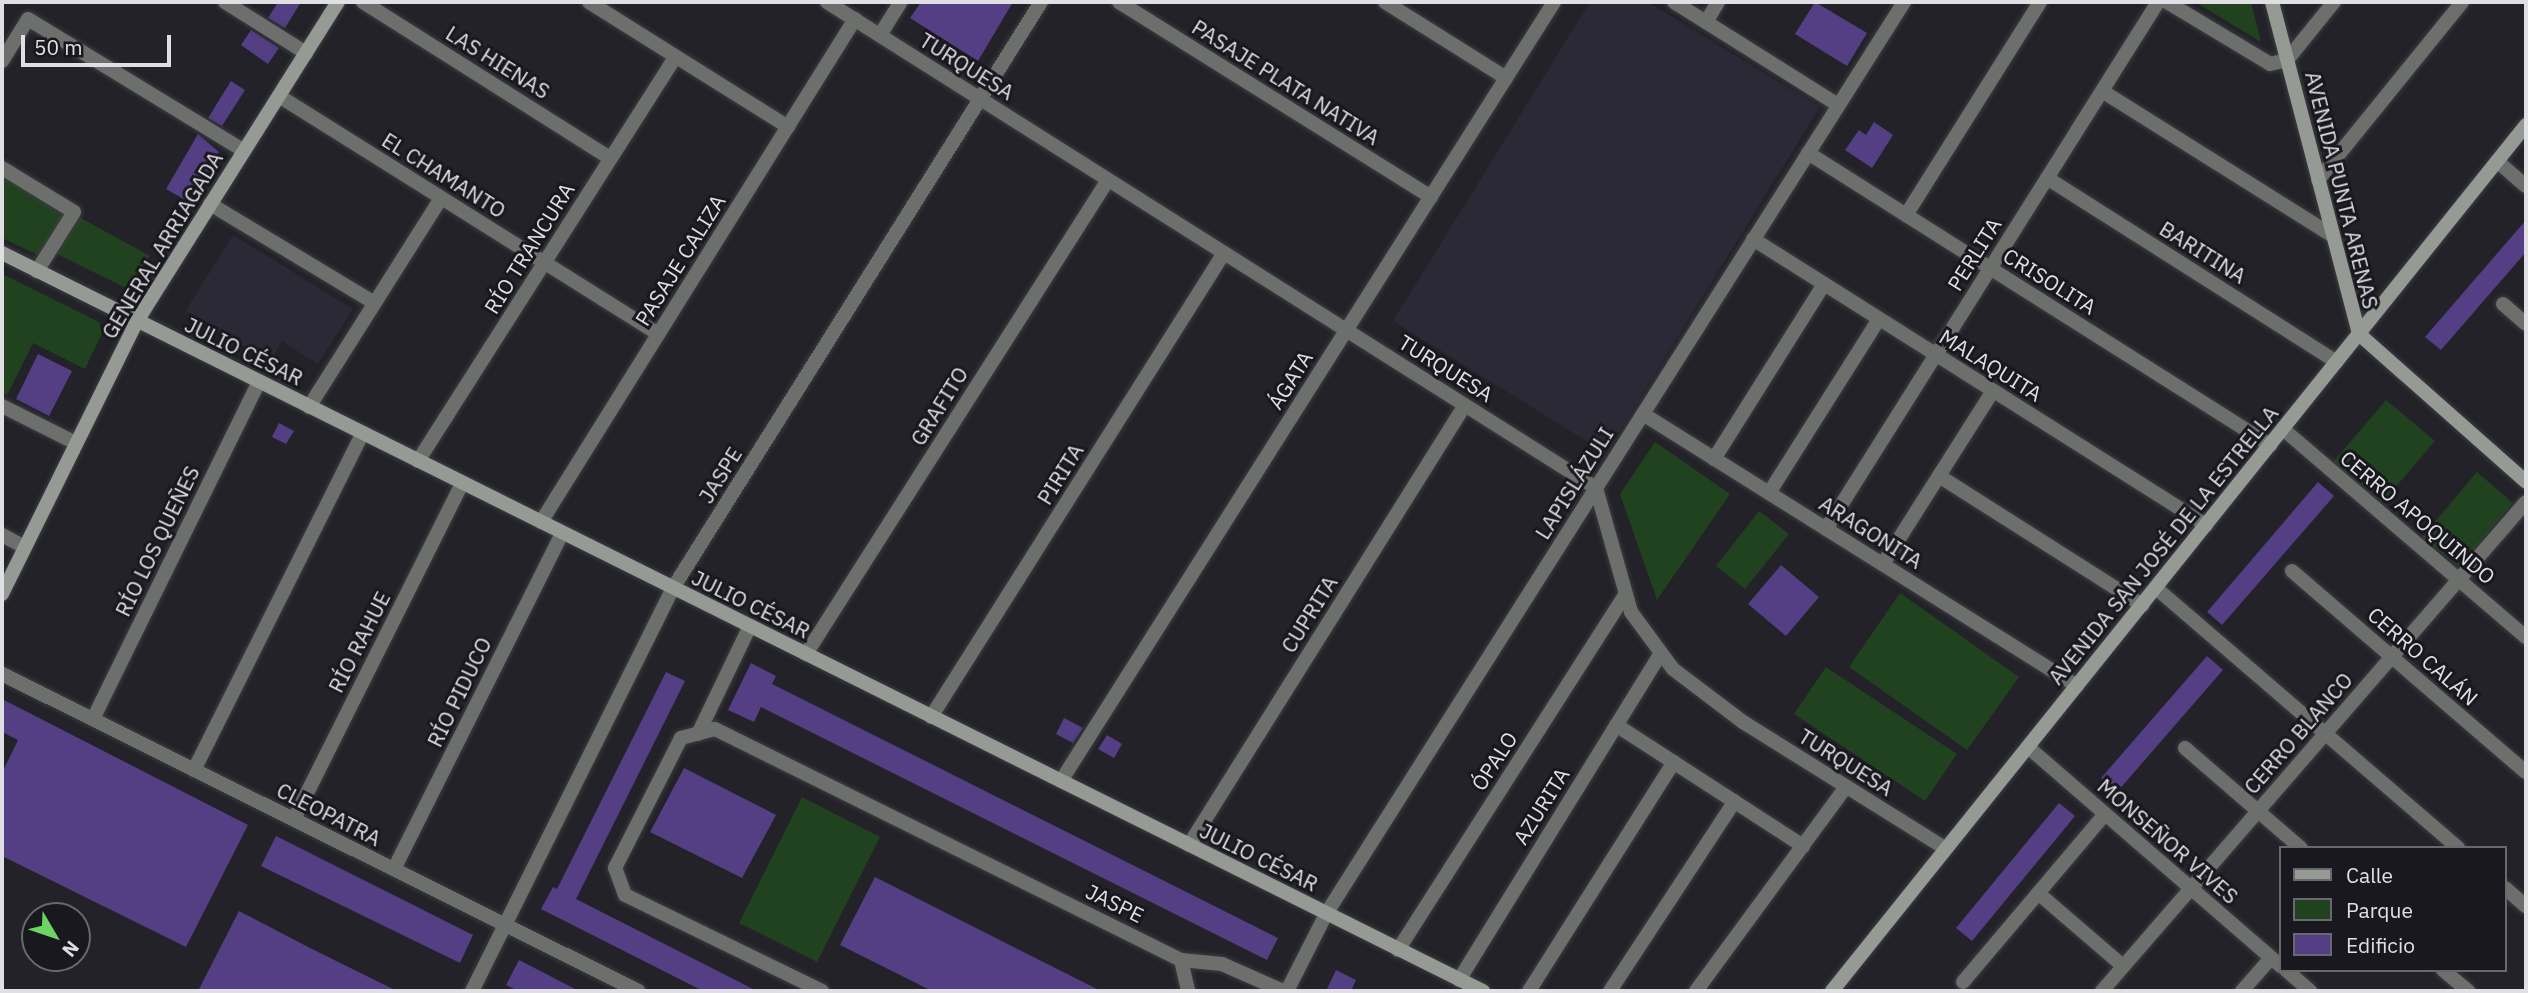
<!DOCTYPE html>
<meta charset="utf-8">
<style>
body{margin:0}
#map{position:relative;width:2528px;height:993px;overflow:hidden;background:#232229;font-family:"IBM Plex Sans",sans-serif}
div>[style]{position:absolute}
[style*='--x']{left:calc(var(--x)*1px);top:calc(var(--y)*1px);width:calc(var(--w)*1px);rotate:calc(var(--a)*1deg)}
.built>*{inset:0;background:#2c2936}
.green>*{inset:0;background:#21421e}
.building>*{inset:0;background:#543e84}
.roads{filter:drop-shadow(0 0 2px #3d3c43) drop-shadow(0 0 2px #3d3c43)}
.street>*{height:14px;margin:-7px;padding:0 7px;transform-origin:7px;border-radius:7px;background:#6c6f6c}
.secondary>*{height:14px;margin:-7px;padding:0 7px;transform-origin:7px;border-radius:7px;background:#969a95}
span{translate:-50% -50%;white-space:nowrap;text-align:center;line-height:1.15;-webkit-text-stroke:6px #1a181f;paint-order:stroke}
.street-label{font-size:21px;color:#e0dfe4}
.frame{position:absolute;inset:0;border:4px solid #e0dfe4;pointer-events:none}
.legend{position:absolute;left:2279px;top:846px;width:228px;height:126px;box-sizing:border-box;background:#1a181f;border:2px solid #69686e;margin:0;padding:9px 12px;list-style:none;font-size:21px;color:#e0dfe4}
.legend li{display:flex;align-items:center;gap:14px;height:35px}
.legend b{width:35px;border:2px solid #69686e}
.north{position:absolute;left:21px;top:902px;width:70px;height:70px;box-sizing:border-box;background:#1a181f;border:2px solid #69686e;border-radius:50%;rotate:129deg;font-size:19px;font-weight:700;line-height:28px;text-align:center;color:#e0dfe4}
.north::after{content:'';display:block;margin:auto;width:24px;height:32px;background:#6dd361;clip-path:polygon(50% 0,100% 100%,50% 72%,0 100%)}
.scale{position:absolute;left:21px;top:35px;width:150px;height:32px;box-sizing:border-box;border:4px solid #e0dfe4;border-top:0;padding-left:9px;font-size:21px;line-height:24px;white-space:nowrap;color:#e0dfe4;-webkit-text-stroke:5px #1a181f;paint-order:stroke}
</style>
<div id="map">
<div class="built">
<div style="clip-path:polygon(1590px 2px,1648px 2px,1820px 107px,1606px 453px,1393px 321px)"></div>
<div style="clip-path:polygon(233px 235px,353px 309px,318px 364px,282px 341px,269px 362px,186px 310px)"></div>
</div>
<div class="green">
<div style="clip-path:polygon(2195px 2px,2251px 2px,2261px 42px)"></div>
<div style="clip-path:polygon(2px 175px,66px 214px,40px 256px,2px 238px)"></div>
<div style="clip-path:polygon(79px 217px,150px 256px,128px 289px,55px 253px)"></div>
<div style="clip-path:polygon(2px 274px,99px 322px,102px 333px,85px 369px,33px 343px,7px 395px,2px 393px)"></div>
<div style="clip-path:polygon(2386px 400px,2435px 441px,2382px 503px,2333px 462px)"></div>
<div style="clip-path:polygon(1655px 442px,1730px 494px,1657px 600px,1620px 494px)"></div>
<div style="clip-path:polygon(2477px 472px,2513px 503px,2459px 567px,2422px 537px)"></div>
<div style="clip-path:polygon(1759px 511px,1789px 534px,1745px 589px,1716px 566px)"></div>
<div style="clip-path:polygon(1900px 593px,2019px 677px,1967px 750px,1849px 667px)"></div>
<div style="clip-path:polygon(1826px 667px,1957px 754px,1925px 801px,1794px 714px)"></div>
<div style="clip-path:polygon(802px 797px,880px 837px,817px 962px,739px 923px)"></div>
</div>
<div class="building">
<div style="clip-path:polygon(278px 2px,301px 2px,285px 28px,268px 18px)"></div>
<div style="clip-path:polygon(921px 2px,1013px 2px,978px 61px,910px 18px)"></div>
<div style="clip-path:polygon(1815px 2px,1867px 33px,1847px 66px,1795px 34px)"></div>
<div style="clip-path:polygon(251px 30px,279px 48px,268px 64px,241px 45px)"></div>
<div style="clip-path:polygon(231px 81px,245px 90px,222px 126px,208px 118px)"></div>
<div style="clip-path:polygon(1874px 122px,1893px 135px,1872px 168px,1845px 150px,1859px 130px,1866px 135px)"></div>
<div style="clip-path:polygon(198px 134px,219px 152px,189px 202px,166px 189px)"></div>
<div style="clip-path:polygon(2526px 220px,2526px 252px,2441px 350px,2425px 337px)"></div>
<div style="clip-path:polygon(38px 354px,72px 371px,49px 416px,16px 399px)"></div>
<div style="clip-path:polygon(279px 423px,294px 431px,286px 444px,272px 437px)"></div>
<div style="clip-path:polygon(2318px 482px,2334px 496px,2222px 625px,2207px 612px)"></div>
<div style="clip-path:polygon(1781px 565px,1819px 597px,1786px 636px,1748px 604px)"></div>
<div style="clip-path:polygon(2207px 656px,2223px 670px,2117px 792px,2101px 778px)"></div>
<div style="clip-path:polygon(751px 663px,776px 676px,772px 684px,1278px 938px,1267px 960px,761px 707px,754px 722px,728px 710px)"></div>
<div style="clip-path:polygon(666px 672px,685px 681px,576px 899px,757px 991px,703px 991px,541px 909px,553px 887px,557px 889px)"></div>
<div style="clip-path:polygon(2px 699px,248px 825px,186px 947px,2px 856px,2px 773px,18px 740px,2px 732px)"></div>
<div style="clip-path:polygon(1064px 718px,1083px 728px,1073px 743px,1056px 734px)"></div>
<div style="clip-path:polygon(1107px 735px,1122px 744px,1114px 758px,1098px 749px)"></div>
<div style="clip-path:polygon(684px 768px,776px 815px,742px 878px,650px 832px)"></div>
<div style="clip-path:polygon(2059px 803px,2075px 816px,1972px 941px,1956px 928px)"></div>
<div style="clip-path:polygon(276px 836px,473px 935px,460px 963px,261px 866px)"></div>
<div style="clip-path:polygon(875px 877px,976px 928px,1101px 991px,932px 991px,840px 945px)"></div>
<div style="clip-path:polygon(239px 911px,310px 948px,397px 991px,198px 991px)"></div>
<div style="clip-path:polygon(519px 960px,579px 991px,518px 991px,506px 985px)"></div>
<div style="clip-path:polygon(1336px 970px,1356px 980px,1351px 991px,1326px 991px)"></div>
</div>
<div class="roads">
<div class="street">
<div style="--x:225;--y:2;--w:96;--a:32.2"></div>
<div style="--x:363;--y:2;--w:292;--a:32.3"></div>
<div style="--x:589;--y:2;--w:235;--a:32.1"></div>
<div style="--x:827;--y:2;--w:910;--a:32.29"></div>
<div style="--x:1596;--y:488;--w:129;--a:74.2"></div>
<div style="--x:1631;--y:612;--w:71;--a:53.6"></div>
<div style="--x:1673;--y:669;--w:88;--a:37.1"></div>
<div style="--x:1743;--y:722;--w:239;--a:32"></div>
<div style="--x:1119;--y:2;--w:368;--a:32"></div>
<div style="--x:1385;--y:2;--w:143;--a:32.1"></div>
<div style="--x:1674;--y:2;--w:194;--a:32.1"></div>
<div style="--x:2167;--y:2;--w:120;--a:31"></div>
<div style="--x:2270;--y:64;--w:17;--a:-13"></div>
<div style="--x:2287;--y:60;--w:75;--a:-51"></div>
<div style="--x:1706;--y:22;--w:23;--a:-59"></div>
<div style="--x:880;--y:35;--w:39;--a:-58"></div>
<div style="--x:2;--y:61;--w:49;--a:-58.2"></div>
<div style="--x:28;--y:19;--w:253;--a:31.4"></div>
<div style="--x:2102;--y:91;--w:271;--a:32.1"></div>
<div style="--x:279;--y:96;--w:448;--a:32.1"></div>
<div style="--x:1808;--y:153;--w:547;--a:32.29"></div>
<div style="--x:2497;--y:161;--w:38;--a:41"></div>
<div style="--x:2;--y:168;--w:84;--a:31.4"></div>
<div style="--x:74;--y:212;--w:70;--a:122.1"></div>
<div style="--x:2047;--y:178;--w:343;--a:32.4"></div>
<div style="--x:2318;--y:180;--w:229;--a:-51"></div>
<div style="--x:210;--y:204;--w:192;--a:31"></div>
<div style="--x:1906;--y:215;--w:252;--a:-57.8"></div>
<div style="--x:1753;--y:239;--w:536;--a:32.27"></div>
<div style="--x:2503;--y:304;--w:30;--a:41"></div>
<div style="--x:2;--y:406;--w:83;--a:26.6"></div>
<div style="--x:309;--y:407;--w:247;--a:-57.7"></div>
<div style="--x:1643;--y:414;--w:512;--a:32.08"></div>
<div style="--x:2283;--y:429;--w:320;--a:40.6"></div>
<div style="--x:1714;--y:459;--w:207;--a:-57.8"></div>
<div style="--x:418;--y:461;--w:479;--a:-57.5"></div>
<div style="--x:1939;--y:476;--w:241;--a:32.4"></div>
<div style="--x:1769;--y:493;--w:206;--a:-57.7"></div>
<div style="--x:541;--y:522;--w:593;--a:-58.03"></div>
<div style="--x:1826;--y:529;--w:623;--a:-57.79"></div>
<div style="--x:2;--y:535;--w:26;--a:28"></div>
<div style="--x:1883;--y:564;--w:205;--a:-57.6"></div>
<div style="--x:2292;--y:571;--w:308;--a:40.7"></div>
<div style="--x:2156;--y:588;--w:399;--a:40.7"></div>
<div style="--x:806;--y:654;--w:562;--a:-57.5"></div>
<div style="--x:2;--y:674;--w:711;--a:26.49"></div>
<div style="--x:931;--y:717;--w:549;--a:-57.73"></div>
<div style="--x:93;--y:719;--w:376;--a:-63.8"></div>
<div style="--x:1616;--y:725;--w:223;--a:32.9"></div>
<div style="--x:698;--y:734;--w:120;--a:-64.3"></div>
<div style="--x:2028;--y:747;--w:335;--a:40.9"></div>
<div style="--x:2185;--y:748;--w:153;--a:40.8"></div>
<div style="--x:194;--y:770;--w:377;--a:-63.4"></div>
<div style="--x:1061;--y:781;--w:922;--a:-57.67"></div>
<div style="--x:294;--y:819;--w:376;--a:-63.4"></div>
<div style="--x:1189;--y:845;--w:519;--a:-57.9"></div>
<div style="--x:394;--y:869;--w:376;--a:-63.4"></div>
<div style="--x:2505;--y:888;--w:28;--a:41"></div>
<div style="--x:2038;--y:893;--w:112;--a:40.7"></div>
<div style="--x:1398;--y:950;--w:421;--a:-57.4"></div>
<div style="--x:1181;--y:960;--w:41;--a:5.6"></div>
<div style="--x:1222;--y:964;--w:67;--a:23.9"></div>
<div style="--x:2286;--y:970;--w:32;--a:41"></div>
<div style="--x:2443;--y:970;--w:33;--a:40"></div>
<div style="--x:1459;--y:980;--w:382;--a:-58.3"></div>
<div style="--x:1963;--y:982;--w:220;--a:-49.8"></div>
<div style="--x:472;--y:991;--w:450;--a:-63.5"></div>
<div style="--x:673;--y:588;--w:692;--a:-57.87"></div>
<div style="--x:822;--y:991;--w:219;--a:-154"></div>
<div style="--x:625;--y:895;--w:29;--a:-110"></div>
<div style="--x:615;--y:868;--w:146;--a:-63.1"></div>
<div style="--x:681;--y:738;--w:35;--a:-15"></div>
<div style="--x:715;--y:729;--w:520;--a:26.37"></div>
<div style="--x:1181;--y:960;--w:32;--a:77"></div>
<div style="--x:1287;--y:991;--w:86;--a:-63.1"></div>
<div style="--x:1326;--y:914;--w:1080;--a:-57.63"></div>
<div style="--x:1529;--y:991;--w:271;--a:-57.7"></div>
<div style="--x:1610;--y:991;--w:227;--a:-56.7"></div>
<div style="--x:1696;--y:991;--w:253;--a:-53.7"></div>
<div style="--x:2102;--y:991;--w:647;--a:-49.07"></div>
<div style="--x:2242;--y:991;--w:44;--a:-48.7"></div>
</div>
<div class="secondary">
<div style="--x:2272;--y:2;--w:343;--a:75.3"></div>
<div style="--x:2359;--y:334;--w:223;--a:41.5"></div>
<div style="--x:2;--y:253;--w:1655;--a:26.49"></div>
<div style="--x:2;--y:594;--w:305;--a:-63.7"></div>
<div style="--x:137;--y:321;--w:377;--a:-57.8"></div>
<div style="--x:1832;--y:991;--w:1110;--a:-51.29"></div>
</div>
</div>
<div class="street-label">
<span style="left:498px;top:62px;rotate:32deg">LAS HIENAS</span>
<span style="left:967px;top:66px;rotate:32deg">TURQUESA</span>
<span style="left:1286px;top:82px;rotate:32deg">PASAJE PLATA NATIVA</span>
<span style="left:444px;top:175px;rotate:32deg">EL CHAMANTO</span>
<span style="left:2342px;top:190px;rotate:76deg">AVENIDA PUNTA ARENAS</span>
<span style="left:162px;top:245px;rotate:-59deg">GENERAL ARRIAGADA</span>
<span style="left:529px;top:248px;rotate:-58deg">RÍO TRANCURA</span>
<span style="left:2203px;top:252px;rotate:32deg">BARITINA</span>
<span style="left:1974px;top:254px;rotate:-58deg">PERLITA</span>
<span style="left:680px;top:260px;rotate:-58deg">PASAJE CALIZA</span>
<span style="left:2050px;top:281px;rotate:32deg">CRISOLITA</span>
<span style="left:244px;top:351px;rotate:26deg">JULIO CÉSAR</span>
<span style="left:1991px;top:365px;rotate:32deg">MALAQUITA</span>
<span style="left:1446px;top:368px;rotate:32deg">TURQUESA</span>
<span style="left:1290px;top:380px;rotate:-58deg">ÁGATA</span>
<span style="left:939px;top:406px;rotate:-58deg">GRAFITO</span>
<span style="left:1060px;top:474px;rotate:-58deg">PIRITA</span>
<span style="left:720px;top:475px;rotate:-58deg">JASPE</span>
<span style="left:1574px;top:483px;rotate:-58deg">LAPISLÁZULI</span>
<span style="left:2418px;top:517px;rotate:40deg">CERRO APOQUINDO</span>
<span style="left:1871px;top:532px;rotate:32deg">ARAGONITA</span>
<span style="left:157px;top:541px;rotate:-64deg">RÍO LOS QUEÑES</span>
<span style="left:2163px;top:545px;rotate:-51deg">AVENIDA SAN JOSÉ DE LA ESTRELLA</span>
<span style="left:751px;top:604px;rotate:26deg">JULIO CÉSAR</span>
<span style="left:1309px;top:614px;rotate:-58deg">CUPRITA</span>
<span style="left:359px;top:642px;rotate:-63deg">RÍO RAHUE</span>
<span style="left:2423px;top:656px;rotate:41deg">CERRO CALÁN</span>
<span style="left:459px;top:692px;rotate:-64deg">RÍO PIDUCO</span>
<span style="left:2298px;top:733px;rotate:-49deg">CERRO BLANCO</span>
<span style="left:1494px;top:761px;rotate:-57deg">ÓPALO</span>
<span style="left:1846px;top:762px;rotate:32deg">TURQUESA</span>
<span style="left:1541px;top:806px;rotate:-58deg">AZURITA</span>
<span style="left:329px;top:814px;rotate:27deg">CLEOPATRA</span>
<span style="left:2168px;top:841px;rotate:41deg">MONSEÑOR VIVES</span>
<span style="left:1259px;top:857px;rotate:26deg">JULIO CÉSAR</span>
<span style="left:1115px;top:903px;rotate:26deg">JASPE</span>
</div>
<div class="frame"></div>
<ul class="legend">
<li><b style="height:9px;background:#969a95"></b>Calle</li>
<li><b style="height:19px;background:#21421e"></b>Parque</li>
<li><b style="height:19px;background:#543e84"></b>Edificio</li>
</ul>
<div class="north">N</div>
<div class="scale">50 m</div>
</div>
